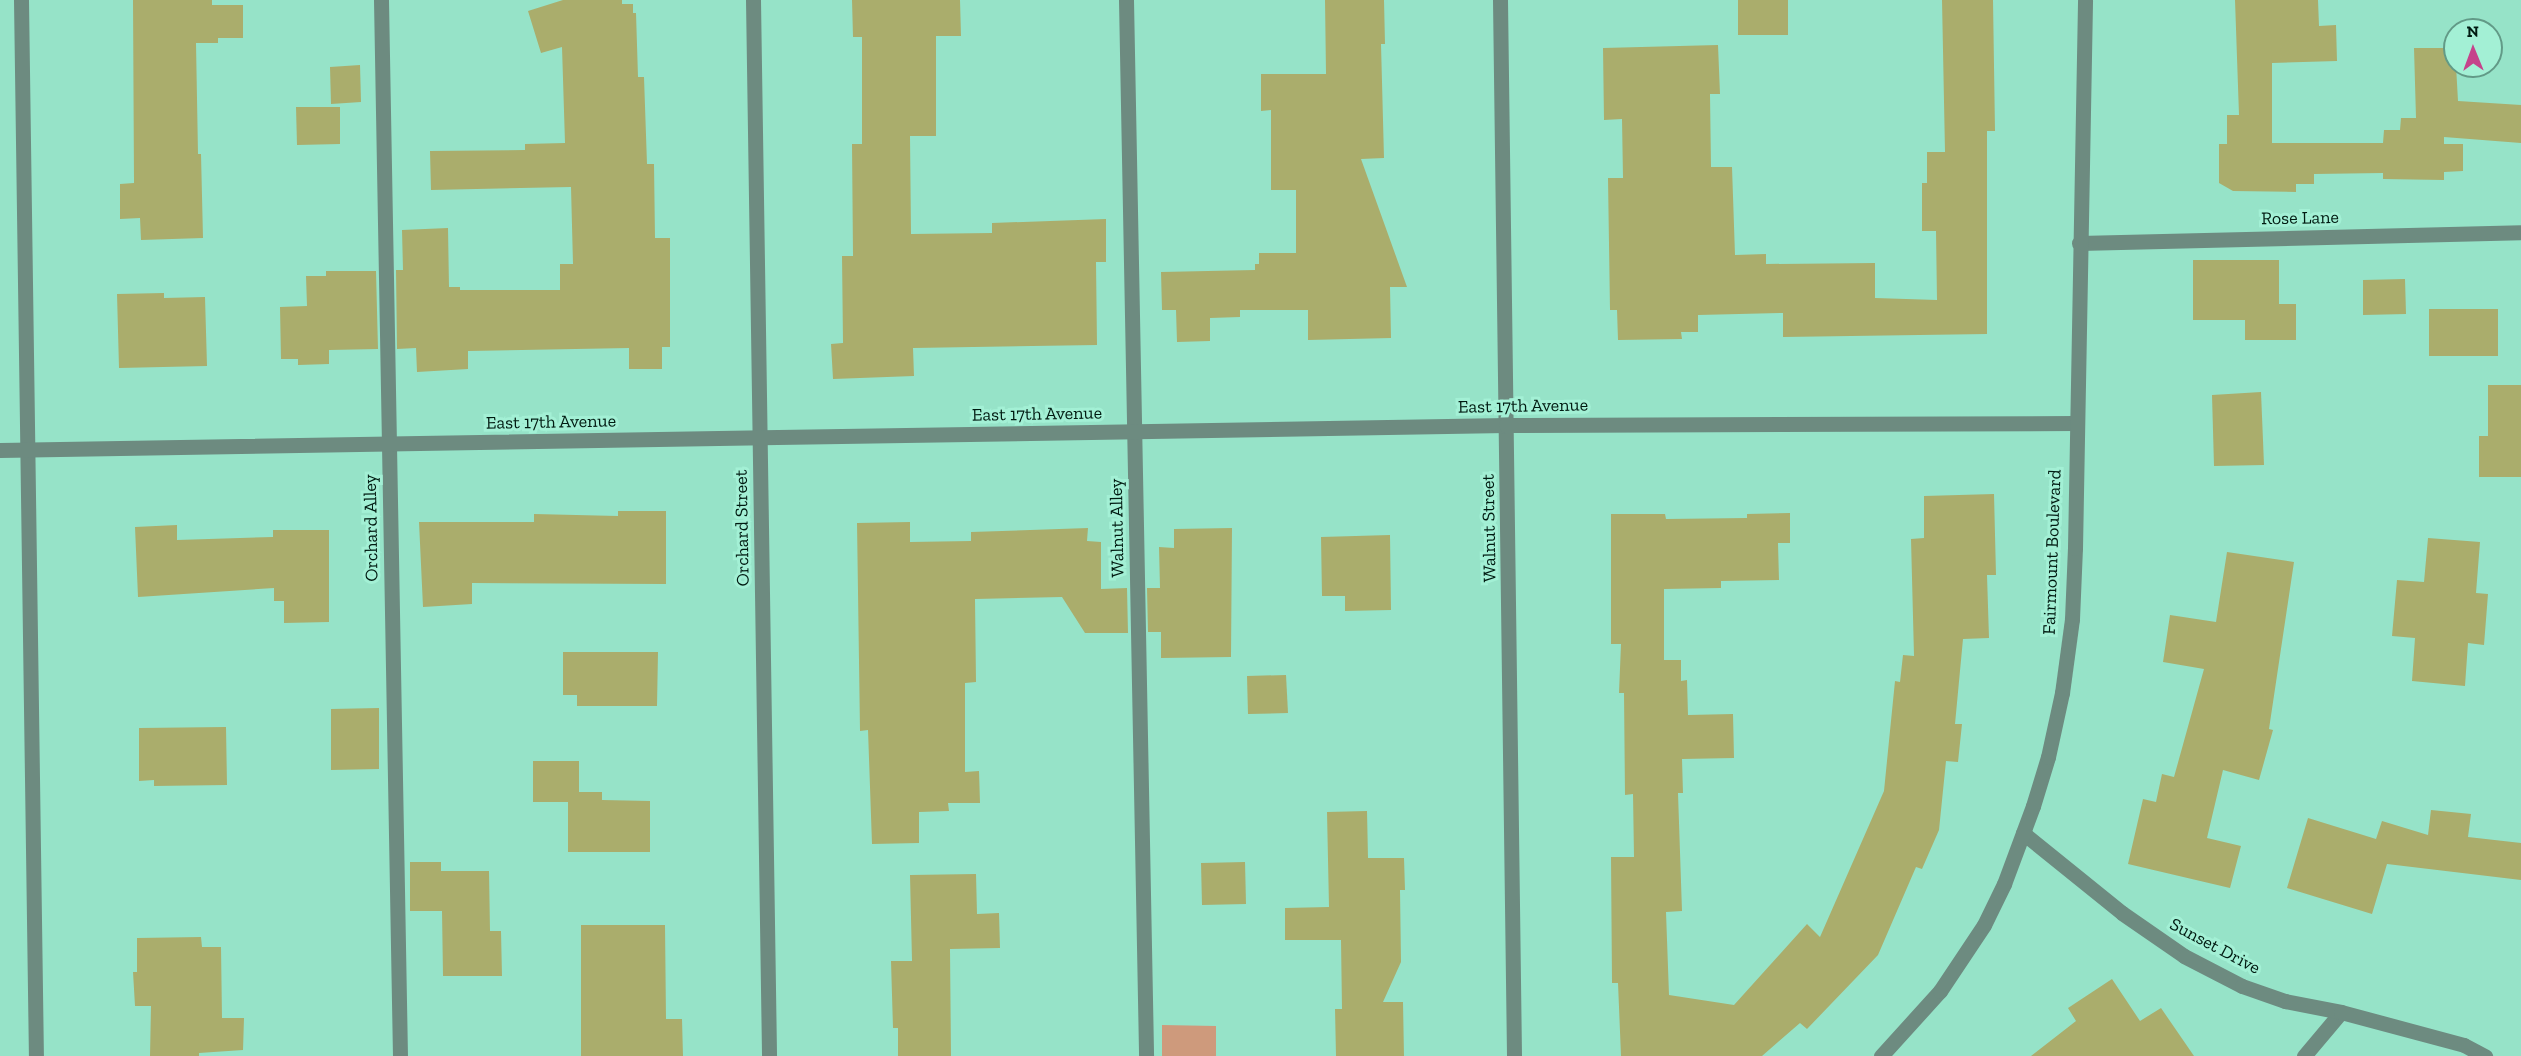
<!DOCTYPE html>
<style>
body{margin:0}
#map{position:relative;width:2521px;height:1056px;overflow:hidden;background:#96e3c8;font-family:"Zilla Slab",serif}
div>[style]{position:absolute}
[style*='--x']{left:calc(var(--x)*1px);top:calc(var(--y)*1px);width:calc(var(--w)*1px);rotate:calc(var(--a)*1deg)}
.green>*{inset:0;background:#ce9a7c}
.building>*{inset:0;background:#aaad6c}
.service>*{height:15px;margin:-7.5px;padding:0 7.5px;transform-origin:7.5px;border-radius:7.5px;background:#6d8b80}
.minor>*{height:15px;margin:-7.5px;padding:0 7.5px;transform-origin:7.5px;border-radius:7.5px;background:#6d8b80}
span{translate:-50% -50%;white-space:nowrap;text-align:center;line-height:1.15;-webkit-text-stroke:6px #a3f0d5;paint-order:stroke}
.street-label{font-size:18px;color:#001a11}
.north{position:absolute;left:2443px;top:18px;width:60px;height:60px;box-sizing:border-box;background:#a3f0d5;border:2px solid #629a87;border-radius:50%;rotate:359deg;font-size:16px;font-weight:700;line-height:24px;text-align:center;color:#001a11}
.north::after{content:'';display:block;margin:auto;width:21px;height:27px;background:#c5438b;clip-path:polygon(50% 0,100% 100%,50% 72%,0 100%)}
</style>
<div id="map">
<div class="green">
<div style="clip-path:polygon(1162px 1025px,1216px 1026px,1216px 1056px,1162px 1056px)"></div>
</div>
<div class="building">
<div style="clip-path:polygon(133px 0,212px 0,212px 5px,243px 5px,243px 38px,218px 38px,218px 43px,196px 43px,198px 154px,201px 154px,203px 238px,141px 240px,140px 218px,120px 219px,120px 184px,134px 183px)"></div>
<div style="clip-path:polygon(563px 0,622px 0,622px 4px,633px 4px,633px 13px,636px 13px,638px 77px,644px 77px,647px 164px,654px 164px,655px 238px,670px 238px,670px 347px,662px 347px,662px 369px,629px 369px,629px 348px,468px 351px,468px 369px,417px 372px,416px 348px,397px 349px,396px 270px,403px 270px,402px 230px,448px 228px,449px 287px,460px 287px,460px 290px,560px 290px,560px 264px,573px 264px,571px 187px,431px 190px,430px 151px,525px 150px,525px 144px,565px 143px,562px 47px,541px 53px,528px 11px)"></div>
<div style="clip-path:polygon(852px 0,960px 0,961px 36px,936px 36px,936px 136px,910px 136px,911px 234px,992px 233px,992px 223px,1106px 219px,1106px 262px,1096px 262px,1097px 345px,913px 348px,914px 376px,833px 379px,831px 344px,843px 343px,842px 256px,853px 256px,852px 144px,862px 144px,862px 37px,853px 37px)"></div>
<div style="clip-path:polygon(1325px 0,1384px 0,1385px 44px,1381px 44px,1384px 158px,1361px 159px,1407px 287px,1390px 287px,1391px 338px,1308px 340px,1308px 310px,1240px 310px,1240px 317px,1210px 318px,1210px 341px,1177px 342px,1176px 310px,1162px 310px,1161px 272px,1255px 270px,1255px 264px,1259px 264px,1259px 253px,1296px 253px,1296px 190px,1271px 190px,1271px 110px,1261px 111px,1261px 74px,1326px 74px)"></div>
<div style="clip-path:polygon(1738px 0,1788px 0,1788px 35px,1738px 35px)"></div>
<div style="clip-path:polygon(1942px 0,1993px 0,1995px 131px,1987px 131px,1987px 334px,1783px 337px,1783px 313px,1698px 315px,1698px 332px,1681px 332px,1682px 339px,1618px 340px,1617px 310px,1610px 310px,1608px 178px,1623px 178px,1622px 119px,1604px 120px,1603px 48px,1718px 45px,1720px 94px,1710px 94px,1711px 167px,1732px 167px,1735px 255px,1766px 254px,1766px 264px,1875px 263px,1875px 298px,1937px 300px,1936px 231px,1922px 231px,1922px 183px,1927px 183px,1927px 152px,1945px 152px)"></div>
<div style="clip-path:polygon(2235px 0,2318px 0,2319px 26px,2336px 25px,2337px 61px,2272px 63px,2272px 143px,2383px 143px,2384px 130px,2400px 130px,2401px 118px,2416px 118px,2414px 48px,2455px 48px,2458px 101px,2521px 105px,2521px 143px,2444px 137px,2444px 144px,2463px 144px,2463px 171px,2444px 172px,2444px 180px,2383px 179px,2383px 173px,2314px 174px,2314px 184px,2296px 184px,2296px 192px,2233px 191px,2219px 183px,2219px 144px,2227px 144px,2227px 115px,2239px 115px)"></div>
<div style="clip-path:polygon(360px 65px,361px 102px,331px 104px,330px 67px)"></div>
<div style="clip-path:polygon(296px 107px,340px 107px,340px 144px,297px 145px)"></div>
<div style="clip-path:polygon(2193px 260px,2279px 260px,2279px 304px,2296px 304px,2296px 340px,2245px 340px,2245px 320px,2193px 320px)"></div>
<div style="clip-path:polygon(326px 271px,376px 271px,378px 349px,329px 350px,329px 364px,298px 365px,298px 359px,281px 359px,280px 307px,307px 306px,306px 276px,326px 276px)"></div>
<div style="clip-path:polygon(2405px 279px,2406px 314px,2363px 315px,2363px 280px)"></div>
<div style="clip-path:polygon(164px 293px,164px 298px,205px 297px,207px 366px,119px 368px,117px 294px)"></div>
<div style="clip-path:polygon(2429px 309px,2498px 309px,2498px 356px,2429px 356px)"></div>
<div style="clip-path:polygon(2488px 385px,2521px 385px,2521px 477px,2479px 477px,2479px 436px,2488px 436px)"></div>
<div style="clip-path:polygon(2261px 392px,2264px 465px,2214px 466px,2212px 395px)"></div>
<div style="clip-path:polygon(1994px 494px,1996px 575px,1987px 575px,1989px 638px,1963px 639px,1955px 724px,1962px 724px,1958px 762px,1946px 761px,1939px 830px,1922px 869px,1916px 867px,1878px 955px,1807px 1029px,1800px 1023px,1762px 1056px,1621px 1056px,1618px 983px,1612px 983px,1611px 857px,1634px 857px,1633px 794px,1625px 795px,1624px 693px,1619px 693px,1621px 644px,1611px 644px,1611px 514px,1665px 514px,1666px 519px,1747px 518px,1747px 514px,1790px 513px,1790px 543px,1778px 543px,1779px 580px,1721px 581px,1721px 588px,1664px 589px,1664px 660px,1681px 660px,1681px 681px,1687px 680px,1688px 715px,1733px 714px,1734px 758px,1682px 759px,1683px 793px,1678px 793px,1682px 911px,1666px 912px,1669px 995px,1734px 1005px,1807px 924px,1820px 937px,1884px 791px,1895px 681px,1900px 682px,1903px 655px,1914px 656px,1911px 539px,1924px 538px,1924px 496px)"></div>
<div style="clip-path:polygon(618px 511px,666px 511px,666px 584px,472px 583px,472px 604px,423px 607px,419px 522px,534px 522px,534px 514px,618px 516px)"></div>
<div style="clip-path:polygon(910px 522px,910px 542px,971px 541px,971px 532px,1088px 528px,1087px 541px,1101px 542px,1101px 589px,1127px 588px,1128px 633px,1085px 633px,1062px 597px,975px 599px,976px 682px,965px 683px,965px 772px,979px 771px,980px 803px,948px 803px,949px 811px,919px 812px,919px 843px,872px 844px,868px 730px,860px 731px,857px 523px)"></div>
<div style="clip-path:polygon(177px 525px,177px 540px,273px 537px,273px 530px,329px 530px,329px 622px,284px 623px,284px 601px,274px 601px,274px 588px,138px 597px,135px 527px)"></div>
<div style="clip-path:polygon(1232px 528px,1231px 657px,1161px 658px,1161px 632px,1148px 632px,1147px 588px,1160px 588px,1159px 547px,1174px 548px,1174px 529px)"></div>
<div style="clip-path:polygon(1390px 535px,1391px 610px,1345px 611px,1345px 596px,1322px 596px,1321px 537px)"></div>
<div style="clip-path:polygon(2428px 538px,2480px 542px,2476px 593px,2488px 594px,2484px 645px,2468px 643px,2465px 686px,2412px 681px,2415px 638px,2392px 636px,2397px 580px,2424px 582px)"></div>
<div style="clip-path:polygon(2227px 552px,2294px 562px,2269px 729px,2273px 730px,2259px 780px,2223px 770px,2207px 838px,2241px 846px,2230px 888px,2128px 864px,2143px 799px,2156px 802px,2162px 774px,2174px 777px,2204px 669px,2163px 662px,2170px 615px,2216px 622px)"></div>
<div style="clip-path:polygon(563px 652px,658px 652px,657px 706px,577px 706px,577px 695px,563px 695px)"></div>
<div style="clip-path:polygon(1286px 675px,1288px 713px,1248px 714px,1247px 676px)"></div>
<div style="clip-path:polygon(379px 708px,379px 769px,331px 770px,331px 709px)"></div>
<div style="clip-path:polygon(226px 727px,227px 785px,154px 786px,154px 780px,139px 781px,139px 728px)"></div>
<div style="clip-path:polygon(533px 761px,579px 761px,579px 792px,602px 792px,602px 800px,650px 801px,650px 852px,568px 852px,568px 802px,533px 802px)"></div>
<div style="clip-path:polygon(2431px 810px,2471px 814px,2468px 837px,2521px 843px,2521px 880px,2387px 864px,2372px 914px,2287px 888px,2308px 818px,2376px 839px,2382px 821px,2428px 835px)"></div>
<div style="clip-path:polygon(1367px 811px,1368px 858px,1404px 858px,1405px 890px,1400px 890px,1401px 962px,1383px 1002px,1403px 1002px,1404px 1056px,1336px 1056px,1335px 1009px,1342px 1009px,1341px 940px,1285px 940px,1285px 908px,1329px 907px,1327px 812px)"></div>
<div style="clip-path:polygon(410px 862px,441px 862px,441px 871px,489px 871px,490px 931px,501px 931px,502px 976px,443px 976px,442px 911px,410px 911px)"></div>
<div style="clip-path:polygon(1245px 862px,1246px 904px,1202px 905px,1201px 863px)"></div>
<div style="clip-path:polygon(976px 874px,977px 914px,999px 913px,1000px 948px,950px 949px,951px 1056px,898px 1056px,898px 1028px,893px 1028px,891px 961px,912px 961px,910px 875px)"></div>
<div style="clip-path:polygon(581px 925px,665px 925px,666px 1019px,682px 1019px,683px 1056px,581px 1056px)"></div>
<div style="clip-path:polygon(201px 937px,202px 947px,221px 947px,222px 1018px,244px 1018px,243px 1050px,199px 1053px,199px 1056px,150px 1056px,151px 1006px,135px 1006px,133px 972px,137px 972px,137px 938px)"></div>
<div style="clip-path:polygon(2112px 979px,2140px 1021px,2161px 1008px,2194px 1056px,2031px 1056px,2076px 1021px,2068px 1008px)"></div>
</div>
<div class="service">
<div style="--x:381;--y:0;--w:1056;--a:88.97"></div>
<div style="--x:1126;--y:0;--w:1056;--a:88.91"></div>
<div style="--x:2304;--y:1056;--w:57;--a:-49.9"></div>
</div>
<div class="minor">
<div style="--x:21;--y:0;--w:1056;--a:89.19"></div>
<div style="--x:753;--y:0;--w:1056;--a:89.13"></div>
<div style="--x:1500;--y:0;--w:1056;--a:89.24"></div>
<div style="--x:2079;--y:243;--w:442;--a:-1.4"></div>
<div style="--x:0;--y:450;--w:1506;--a:-0.95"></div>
<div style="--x:1506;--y:425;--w:569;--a:-0.2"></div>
<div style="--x:2023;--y:833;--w:127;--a:38.9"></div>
<div style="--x:2122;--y:913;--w:75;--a:34.7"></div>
<div style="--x:2184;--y:956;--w:65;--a:27.3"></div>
<div style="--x:2242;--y:986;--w:46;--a:19.2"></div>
<div style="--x:2285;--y:1001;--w:57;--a:11.1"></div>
<div style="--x:2341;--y:1012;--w:127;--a:15"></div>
<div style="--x:2464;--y:1045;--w:24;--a:28"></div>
<div style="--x:1881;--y:1056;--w:88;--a:-47.8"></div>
<div style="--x:1940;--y:991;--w:79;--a:-56.3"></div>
<div style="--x:1984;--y:925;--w:46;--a:-64"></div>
<div style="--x:2004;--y:884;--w:83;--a:-69.6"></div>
<div style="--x:2033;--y:806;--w:51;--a:-73"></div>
<div style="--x:2048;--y:757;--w:66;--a:-77.7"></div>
<div style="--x:2062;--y:693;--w:75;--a:-82.3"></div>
<div style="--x:2072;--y:619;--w:71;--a:-87.6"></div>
<div style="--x:2075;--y:548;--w:548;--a:-88.95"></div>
</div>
<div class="street-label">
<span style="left:2300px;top:218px;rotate:-1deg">Rose Lane</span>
<span style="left:1523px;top:406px;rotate:-1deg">East 17th Avenue</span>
<span style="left:1037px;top:414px;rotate:-1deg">East 17th Avenue</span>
<span style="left:551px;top:422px;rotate:-1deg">East 17th Avenue</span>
<span style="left:371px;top:528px;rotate:-91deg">Orchard Alley</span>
<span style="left:742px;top:528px;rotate:-91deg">Orchard Street</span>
<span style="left:1117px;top:528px;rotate:-91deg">Walnut Alley</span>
<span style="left:1489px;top:528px;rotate:-91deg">Walnut Street</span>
<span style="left:2052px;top:552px;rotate:-88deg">Fairmount Boulevard</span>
<span style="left:2215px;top:946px;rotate:28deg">Sunset Drive</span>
</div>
<div class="north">N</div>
</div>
